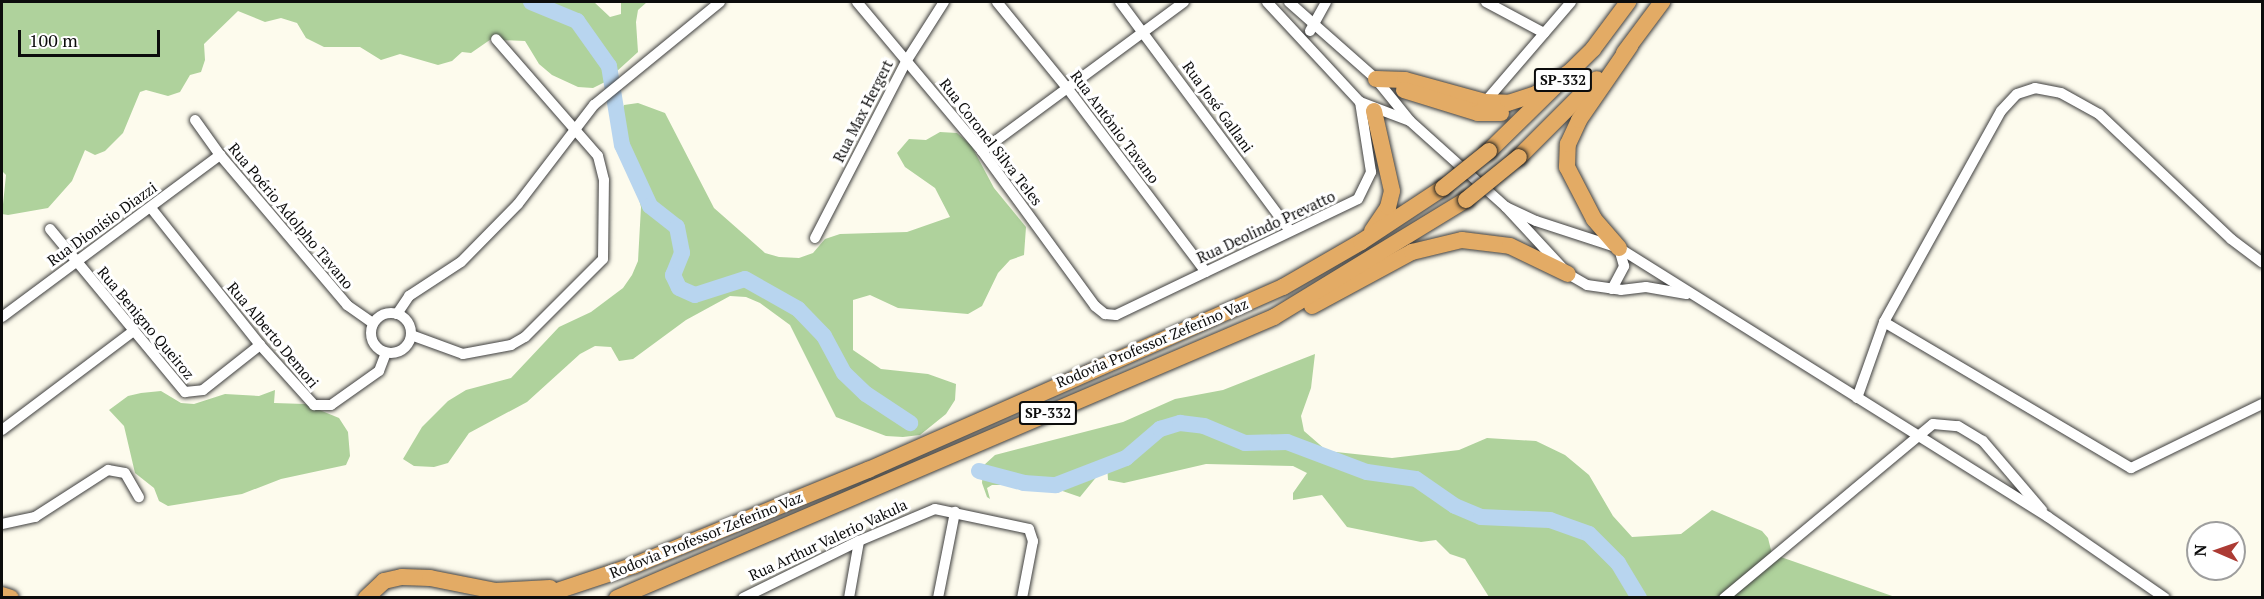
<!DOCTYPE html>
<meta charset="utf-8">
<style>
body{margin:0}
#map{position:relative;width:2264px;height:599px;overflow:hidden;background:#fdfbed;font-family:"PT Serif",serif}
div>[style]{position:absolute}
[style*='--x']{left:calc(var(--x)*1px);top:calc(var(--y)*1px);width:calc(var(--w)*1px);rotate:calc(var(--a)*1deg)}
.forest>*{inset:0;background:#afd29c}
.river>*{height:16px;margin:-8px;padding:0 8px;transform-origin:8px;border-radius:8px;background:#b8d5ef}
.roads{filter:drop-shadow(0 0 2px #3f3f3f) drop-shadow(0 0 2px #3f3f3f)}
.minor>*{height:10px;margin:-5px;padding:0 5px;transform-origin:5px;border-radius:5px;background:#fff}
.minor>.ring{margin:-5px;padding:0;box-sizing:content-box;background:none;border:10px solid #fff;border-radius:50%}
.highway>*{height:16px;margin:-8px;padding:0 8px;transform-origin:8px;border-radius:8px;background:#e3ab65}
.bridges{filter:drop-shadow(0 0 2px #1d1d1d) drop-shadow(0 0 2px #1d1d1d)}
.highway-bridge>*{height:16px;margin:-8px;padding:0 8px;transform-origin:8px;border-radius:8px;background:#e3ab65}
span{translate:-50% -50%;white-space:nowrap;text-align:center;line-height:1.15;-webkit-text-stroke:6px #fff;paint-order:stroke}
.shield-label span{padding:2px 4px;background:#fff;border:2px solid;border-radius:4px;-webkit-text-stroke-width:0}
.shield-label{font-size:14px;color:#0c0c0c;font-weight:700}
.street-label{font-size:15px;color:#0c0c0c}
.frame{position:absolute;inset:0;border:3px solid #0c0c0c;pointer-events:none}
.north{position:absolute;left:2186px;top:521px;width:60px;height:60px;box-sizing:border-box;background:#fff;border:2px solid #9e9e9e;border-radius:50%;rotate:272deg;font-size:16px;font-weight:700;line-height:24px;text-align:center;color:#0c0c0c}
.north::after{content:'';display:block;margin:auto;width:21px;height:27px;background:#ac3b34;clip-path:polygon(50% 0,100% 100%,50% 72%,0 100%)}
.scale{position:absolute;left:18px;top:30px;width:142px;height:27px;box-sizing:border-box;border:3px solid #0c0c0c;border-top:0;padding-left:8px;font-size:18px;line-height:21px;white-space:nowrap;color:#0c0c0c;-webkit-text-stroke:4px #fff;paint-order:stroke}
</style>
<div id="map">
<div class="forest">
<div style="clip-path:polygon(2px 2px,594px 2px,610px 17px,621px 14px,621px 2px,647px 2px,638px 10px,636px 22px,638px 52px,605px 82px,593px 88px,578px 87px,552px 75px,539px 64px,525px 41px,500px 40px,497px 35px,471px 53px,462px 52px,452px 61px,438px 65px,400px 54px,381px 60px,360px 47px,324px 47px,306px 38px,297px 23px,281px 18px,265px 22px,238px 11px,204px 44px,205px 60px,201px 72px,190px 75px,180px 92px,168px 96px,146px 90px,140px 92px,123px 133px,105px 151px,95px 155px,85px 150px,72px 181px,48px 208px,8px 215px,2px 214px,6px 175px,2px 171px)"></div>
<div style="clip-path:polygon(638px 103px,665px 113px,714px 208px,765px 253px,779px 257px,799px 258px,813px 253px,825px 239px,840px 234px,907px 232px,950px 217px,935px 188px,905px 167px,897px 153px,909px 139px,926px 140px,940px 132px,957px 133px,971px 145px,994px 188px,1026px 227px,1024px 255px,1010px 260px,998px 273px,982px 306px,968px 314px,898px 308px,870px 295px,853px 300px,853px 350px,881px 369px,928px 374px,956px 384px,955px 400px,946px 414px,920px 435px,903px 437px,886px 436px,836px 417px,790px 325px,760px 303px,746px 297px,730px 296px,686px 320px,633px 359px,619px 361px,611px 347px,595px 346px,580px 354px,527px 402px,469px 433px,448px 463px,434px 467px,414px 466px,403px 459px,422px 427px,448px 401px,466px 390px,511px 378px,559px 327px,591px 312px,623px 288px,632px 275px,638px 261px,641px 207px,634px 179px,616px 150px,614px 133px,624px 105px)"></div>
<div style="clip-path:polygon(1315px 354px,1311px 388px,1301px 416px,1304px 431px,1327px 451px,1392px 458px,1459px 450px,1487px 438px,1536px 441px,1565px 455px,1589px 475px,1613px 516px,1632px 537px,1681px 534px,1712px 510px,1762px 531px,1768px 538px,1772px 554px,1895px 597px,1489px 597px,1465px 559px,1450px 554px,1436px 540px,1421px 542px,1347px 527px,1322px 495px,1293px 500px,1293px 493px,1307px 473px,1293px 466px,1206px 464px,1124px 483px,1108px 480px,1107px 464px,1080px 497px,1045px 485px,992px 485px,987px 488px,990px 499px,987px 497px,982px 483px,983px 466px,995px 455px,1123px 422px,1175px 399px,1223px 390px)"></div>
<div style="clip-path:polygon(275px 390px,274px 403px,305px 404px,339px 418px,348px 432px,350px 456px,346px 465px,281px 479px,242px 494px,168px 506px,159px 501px,154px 488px,135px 473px,124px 426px,109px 410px,128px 396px,141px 393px,161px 391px,181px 403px,194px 404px,225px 394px,259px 396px)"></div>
</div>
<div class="river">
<div style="--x:531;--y:2;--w:50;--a:22.4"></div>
<div style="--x:577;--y:21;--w:55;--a:54.6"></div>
<div style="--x:609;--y:66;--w:80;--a:80.7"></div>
<div style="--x:622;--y:145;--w:67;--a:65.3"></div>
<div style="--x:650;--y:206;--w:34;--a:38"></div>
<div style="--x:677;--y:227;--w:26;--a:79"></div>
<div style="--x:682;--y:253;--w:24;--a:112"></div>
<div style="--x:673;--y:275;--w:14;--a:65"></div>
<div style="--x:679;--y:288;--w:17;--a:24"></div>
<div style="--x:695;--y:295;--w:52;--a:-17.7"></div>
<div style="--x:745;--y:279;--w:61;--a:29.5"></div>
<div style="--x:798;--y:309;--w:37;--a:46"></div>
<div style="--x:824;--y:336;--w:42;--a:61.6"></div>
<div style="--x:844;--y:373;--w:30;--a:44"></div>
<div style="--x:866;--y:394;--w:53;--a:33.4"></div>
<div style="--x:979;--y:471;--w:47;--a:14.9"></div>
<div style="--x:1024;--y:483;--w:32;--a:4"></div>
<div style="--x:1056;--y:485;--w:75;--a:-21.1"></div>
<div style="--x:1126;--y:458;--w:45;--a:-40.5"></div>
<div style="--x:1160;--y:429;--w:21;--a:-17"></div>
<div style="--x:1180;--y:423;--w:24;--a:7"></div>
<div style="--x:1204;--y:426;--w:44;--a:22.5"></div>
<div style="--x:1245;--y:443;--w:42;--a:-1.4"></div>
<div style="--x:1287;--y:442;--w:85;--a:20.6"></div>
<div style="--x:1367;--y:472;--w:49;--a:8.1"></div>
<div style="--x:1416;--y:479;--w:47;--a:34.7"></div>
<div style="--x:1455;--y:506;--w:28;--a:23"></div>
<div style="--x:1481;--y:517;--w:69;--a:2.5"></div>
<div style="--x:1550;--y:520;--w:41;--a:19.7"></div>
<div style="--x:1589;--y:534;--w:41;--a:45"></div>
<div style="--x:1618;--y:563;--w:41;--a:59"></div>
</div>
<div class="roads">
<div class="minor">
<div style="--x:857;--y:2;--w:194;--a:50"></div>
<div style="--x:982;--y:151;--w:192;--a:53.9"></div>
<div style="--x:1095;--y:306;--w:13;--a:39"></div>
<div style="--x:1105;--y:314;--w:11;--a:5"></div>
<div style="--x:1116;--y:315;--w:268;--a:-25.6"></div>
<div style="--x:1358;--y:199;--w:30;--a:-64"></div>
<div style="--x:1371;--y:172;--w:71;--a:-98.9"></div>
<div style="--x:997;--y:2;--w:112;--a:50.8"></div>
<div style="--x:1068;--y:89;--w:229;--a:53"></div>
<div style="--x:1120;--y:2;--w:285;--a:53.4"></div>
<div style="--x:1267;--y:2;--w:137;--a:47.1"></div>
<div style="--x:1360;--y:102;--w:53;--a:20.8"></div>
<div style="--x:1289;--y:2;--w:116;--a:41.5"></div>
<div style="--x:1376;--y:79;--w:54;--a:51"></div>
<div style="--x:1410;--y:121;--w:129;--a:41.9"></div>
<div style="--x:1506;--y:207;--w:91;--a:47.2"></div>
<div style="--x:1568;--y:274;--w:22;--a:30"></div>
<div style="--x:1587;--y:285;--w:34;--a:8"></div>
<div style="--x:1621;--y:290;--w:25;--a:-7"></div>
<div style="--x:1646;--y:287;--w:41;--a:9.9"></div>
<div style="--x:1486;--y:2;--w:66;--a:28.1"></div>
<div style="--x:1310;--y:31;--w:33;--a:-61"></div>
<div style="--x:1485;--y:102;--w:132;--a:-49.3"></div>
<div style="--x:195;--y:120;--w:43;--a:54.5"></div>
<div style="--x:220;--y:155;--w:197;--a:49.7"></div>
<div style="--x:347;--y:305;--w:32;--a:35"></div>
<div style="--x:982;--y:151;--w:251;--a:-36.4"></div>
<div style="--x:1506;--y:207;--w:33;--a:25"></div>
<div style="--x:1536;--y:221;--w:87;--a:18"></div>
<div style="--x:1619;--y:248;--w:506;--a:32.09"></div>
<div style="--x:2048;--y:517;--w:142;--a:34.7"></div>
<div style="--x:151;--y:208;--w:175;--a:51.5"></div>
<div style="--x:260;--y:345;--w:81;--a:48"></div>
<div style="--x:314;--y:405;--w:17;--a:0"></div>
<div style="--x:331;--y:405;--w:59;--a:-35.3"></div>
<div style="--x:379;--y:371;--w:19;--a:-69"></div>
<div style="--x:50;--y:229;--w:212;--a:50.4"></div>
<div style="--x:185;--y:392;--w:18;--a:-6"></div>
<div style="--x:203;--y:390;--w:73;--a:-38.3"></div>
<div style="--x:815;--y:238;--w:200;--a:-62.7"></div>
<div style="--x:907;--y:60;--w:69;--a:-57.5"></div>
<div style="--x:1612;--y:289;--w:26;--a:-62"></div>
<div style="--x:1624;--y:266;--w:19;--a:-106"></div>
<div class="ring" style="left:371px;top:313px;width:30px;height:30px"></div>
<div style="--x:397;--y:314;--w:22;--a:-56"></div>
<div style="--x:409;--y:296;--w:62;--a:-33.2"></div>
<div style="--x:461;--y:262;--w:81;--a:-45.5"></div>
<div style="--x:518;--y:204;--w:125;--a:-52.5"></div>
<div style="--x:594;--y:105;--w:163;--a:-39.3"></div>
<div style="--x:2;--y:317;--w:272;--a:-36.6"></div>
<div style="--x:1884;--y:322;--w:287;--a:30.6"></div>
<div style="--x:2131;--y:468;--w:146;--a:-26"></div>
<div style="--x:411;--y:335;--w:55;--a:20.1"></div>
<div style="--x:463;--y:354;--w:49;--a:-10.6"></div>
<div style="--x:511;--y:345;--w:16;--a:-30"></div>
<div style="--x:525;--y:337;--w:110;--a:-45"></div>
<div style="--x:603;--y:259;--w:79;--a:-89.3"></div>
<div style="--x:604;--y:180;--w:25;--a:-104"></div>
<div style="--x:598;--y:156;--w:155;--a:-131.1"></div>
<div style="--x:1857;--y:398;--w:81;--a:-70.4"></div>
<div style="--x:1884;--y:322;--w:241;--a:-61"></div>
<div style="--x:2001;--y:111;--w:23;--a:-47"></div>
<div style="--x:2017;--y:94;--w:19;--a:-18"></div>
<div style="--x:2035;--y:88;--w:26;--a:11"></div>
<div style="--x:2061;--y:93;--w:43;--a:28.9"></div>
<div style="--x:2099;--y:114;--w:182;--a:43.4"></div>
<div style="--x:2231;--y:239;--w:39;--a:37"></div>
<div style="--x:2;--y:430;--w:163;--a:-37"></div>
<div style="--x:2;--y:524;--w:34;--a:-12"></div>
<div style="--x:35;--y:517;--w:87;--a:-32.8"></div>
<div style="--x:108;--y:470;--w:17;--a:10"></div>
<div style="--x:125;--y:473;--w:28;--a:60"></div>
<div style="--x:743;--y:598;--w:129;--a:-26.2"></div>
<div style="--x:859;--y:541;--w:82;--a:-22.8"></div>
<div style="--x:935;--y:509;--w:96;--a:12"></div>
<div style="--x:1029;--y:529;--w:13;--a:72"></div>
<div style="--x:1033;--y:541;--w:58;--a:100.9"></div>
<div style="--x:849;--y:598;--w:58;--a:-80"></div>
<div style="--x:938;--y:598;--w:88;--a:-78.8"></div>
<div style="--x:1724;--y:598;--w:272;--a:-39.8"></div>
<div style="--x:1933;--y:424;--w:25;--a:5"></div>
<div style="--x:1958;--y:426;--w:29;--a:31"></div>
<div style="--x:1983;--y:441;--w:91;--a:49.5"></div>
</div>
<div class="highway">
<div style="--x:1624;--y:53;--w:64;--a:-53.3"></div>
<div style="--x:1376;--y:79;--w:29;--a:2"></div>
<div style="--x:1405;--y:80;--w:83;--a:15.4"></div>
<div style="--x:1485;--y:102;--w:23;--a:2"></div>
<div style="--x:1508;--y:103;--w:29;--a:-18"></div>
<div style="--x:1536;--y:94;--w:44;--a:-33"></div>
<div style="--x:1404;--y:90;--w:77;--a:17.3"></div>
<div style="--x:1478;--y:113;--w:23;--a:0"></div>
<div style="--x:1489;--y:151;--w:146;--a:-44.4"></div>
<div style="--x:1593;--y:49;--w:59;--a:-53.3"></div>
<div style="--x:1519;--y:157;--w:110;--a:-45"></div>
<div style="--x:1372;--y:231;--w:29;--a:-56"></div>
<div style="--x:1388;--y:207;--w:16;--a:-76"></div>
<div style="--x:1392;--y:191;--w:82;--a:-102.7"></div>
<div style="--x:1619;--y:248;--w:38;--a:-131"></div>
<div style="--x:1594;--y:219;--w:59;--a:-117.4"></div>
<div style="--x:1567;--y:167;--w:23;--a:-88"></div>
<div style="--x:1568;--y:144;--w:26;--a:-65"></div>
<div style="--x:1579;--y:120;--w:90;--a:-55.4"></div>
<div style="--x:1312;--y:306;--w:114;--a:-28.4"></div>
<div style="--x:1412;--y:252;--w:51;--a:-13.5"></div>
<div style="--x:1462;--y:240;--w:48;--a:7.1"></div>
<div style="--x:1510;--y:246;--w:64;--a:25.8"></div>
<div style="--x:2;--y:595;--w:9;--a:18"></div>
<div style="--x:366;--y:598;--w:25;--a:-43"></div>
<div style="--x:384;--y:581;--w:18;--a:-13"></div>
<div style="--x:402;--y:577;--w:28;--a:2"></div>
<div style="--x:430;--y:578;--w:66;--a:11.3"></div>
<div style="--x:495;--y:591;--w:55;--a:-3.1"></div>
<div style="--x:536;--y:598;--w:104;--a:-18.4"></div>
<div style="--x:635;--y:565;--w:252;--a:-22.2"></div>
<div style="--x:868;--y:470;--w:454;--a:-23.8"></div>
<div style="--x:1283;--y:287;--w:90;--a:-30"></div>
<div style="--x:1361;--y:242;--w:98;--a:-33.4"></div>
<div style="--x:617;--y:598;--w:715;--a:-23.16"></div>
<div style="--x:1274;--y:317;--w:225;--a:-31.4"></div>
</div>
</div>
<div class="bridges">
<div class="highway-bridge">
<div style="--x:1443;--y:188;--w:59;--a:-38.8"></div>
<div style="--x:1466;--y:200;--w:68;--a:-39.1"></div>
</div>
</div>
<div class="shield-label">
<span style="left:1563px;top:80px">SP-332</span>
<span style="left:1048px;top:413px">SP-332</span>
</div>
<div class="street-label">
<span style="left:1218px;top:107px;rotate:54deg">Rua José Gallani</span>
<span style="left:863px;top:111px;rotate:-63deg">Rua Max Hergert</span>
<span style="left:1115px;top:127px;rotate:53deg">Rua Antônio Tavano</span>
<span style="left:991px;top:142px;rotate:52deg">Rua Coronel Silva Teles</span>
<span style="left:291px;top:216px;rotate:50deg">Rua Poério Adolpho Tavano</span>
<span style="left:102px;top:224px;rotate:-36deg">Rua Dionísio Diazzi</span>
<span style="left:1266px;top:227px;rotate:-25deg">Rua Deolindo Prevatto</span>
<span style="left:146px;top:323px;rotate:50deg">Rua Benigno Queiroz</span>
<span style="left:273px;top:335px;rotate:50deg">Rua Alberto Demori</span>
<span style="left:1152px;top:343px;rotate:-23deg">Rodovia Professor Zeferino Vaz</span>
<span style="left:706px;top:535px;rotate:-22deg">Rodovia Professor Zeferino Vaz</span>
<span style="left:828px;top:540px;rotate:-25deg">Rua Arthur Valerio Vakula</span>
</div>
<div class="frame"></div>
<div class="north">N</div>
<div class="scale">100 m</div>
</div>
